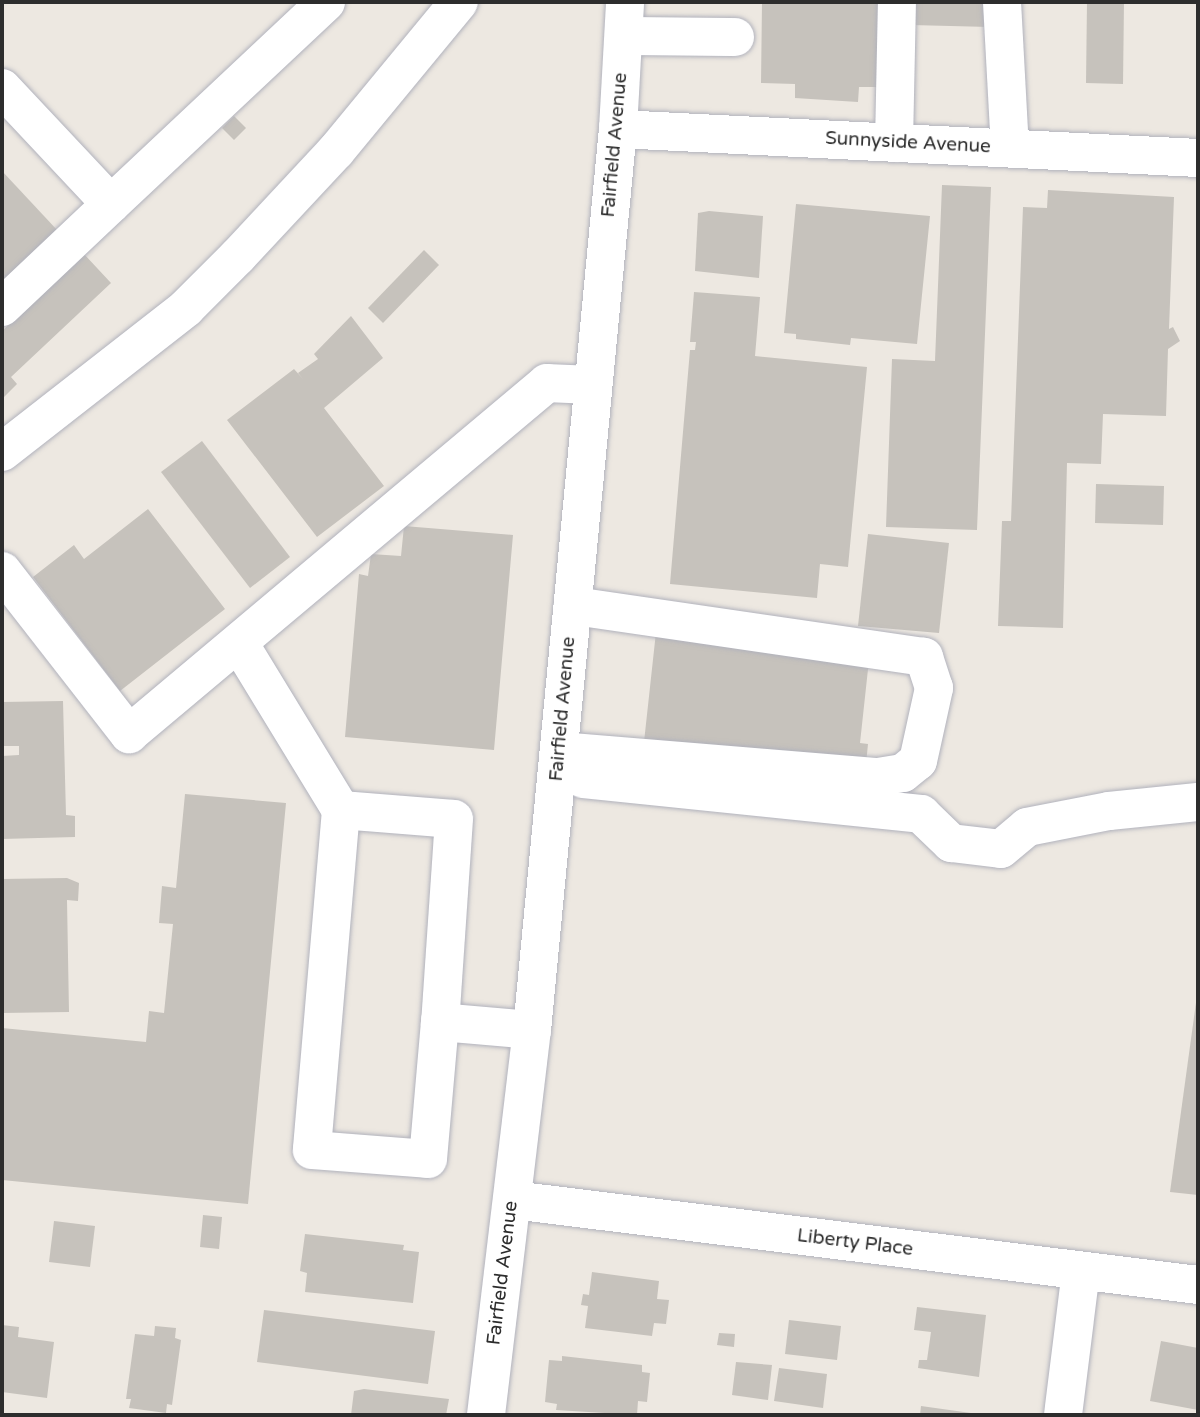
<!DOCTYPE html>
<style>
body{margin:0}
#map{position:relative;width:1200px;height:1417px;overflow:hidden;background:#ede8e1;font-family:"Varela Round",sans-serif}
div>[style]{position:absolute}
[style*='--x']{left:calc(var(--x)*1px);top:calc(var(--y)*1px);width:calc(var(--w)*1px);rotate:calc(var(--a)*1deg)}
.building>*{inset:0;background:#c6c2bc}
.roads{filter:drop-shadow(0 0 2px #b1b2bc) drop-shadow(0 0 2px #b1b2bc)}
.minor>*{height:38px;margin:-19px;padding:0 19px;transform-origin:19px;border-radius:19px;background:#fff}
span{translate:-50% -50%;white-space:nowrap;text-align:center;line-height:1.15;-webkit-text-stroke:6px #fff;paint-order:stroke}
.street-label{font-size:19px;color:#2d2d2d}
.frame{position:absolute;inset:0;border:4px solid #2d2d2d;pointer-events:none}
</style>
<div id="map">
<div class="building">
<div style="clip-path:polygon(762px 2px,887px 2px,886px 87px,859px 87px,858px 102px,795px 98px,795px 84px,761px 83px)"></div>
<div style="clip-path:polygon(911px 2px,990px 2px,990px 27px,911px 25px)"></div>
<div style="clip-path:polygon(1087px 2px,1124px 2px,1123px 84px,1086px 83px)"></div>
<div style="clip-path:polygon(234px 116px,246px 128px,234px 140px,222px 128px)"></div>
<div style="clip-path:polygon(2px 171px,58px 231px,2px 282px)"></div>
<div style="clip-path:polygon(942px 185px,991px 187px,977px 530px,886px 527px,892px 359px,935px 361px)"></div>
<div style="clip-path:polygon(1048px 190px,1174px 197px,1169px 329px,1173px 327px,1180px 341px,1168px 349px,1166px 416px,1103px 414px,1101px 464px,1067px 463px,1063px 628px,998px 626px,1002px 521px,1011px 521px,1023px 207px,1047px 208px)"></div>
<div style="clip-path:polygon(796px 204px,930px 216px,917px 344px,851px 338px,850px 345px,796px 339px,796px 334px,784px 333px)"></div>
<div style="clip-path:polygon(709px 211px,763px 216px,759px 278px,695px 271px,698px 213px)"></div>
<div style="clip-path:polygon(424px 250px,439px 265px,383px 323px,368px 308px)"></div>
<div style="clip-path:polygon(84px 254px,111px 283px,11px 377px,17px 384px,2px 399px,2px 331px)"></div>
<div style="clip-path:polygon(694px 292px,760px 297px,755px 356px,867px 367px,848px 567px,820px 564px,817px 598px,670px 584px,690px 350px,695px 350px,696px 342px,690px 342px)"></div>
<div style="clip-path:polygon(351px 316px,383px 358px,324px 408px,384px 486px,317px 537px,227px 420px,294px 369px,303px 379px,298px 373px,318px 359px,314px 354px)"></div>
<div style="clip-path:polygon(202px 441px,290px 557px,250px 588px,161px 472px)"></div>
<div style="clip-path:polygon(1096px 484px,1164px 486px,1163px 525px,1095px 523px)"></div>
<div style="clip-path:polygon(148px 509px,225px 609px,120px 691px,33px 577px,74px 545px,84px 559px)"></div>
<div style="clip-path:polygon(404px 526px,513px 535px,494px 750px,345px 737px,359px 574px,368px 576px,371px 554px,401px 556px)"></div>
<div style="clip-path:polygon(868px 534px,949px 543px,939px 633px,858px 626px)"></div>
<div style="clip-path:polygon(656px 632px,869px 660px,860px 743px,868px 744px,866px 764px,644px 742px)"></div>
<div style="clip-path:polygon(63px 701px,66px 815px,75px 816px,75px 837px,2px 839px,2px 756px,19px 755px,19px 746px,2px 746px,2px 702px)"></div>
<div style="clip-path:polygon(185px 794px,286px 803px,248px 1204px,2px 1180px,2px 1028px,146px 1042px,149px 1011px,164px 1013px,173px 924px,159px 923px,162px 886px,176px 888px)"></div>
<div style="clip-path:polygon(67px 878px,79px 883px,78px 901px,67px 900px,69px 1012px,2px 1013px,2px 879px)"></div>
<div style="clip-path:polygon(1198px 988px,1198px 1195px,1170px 1192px)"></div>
<div style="clip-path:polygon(203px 1215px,222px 1217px,219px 1249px,200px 1247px)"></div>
<div style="clip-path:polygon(54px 1221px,95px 1226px,90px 1267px,49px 1262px)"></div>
<div style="clip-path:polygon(305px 1234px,404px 1245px,403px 1250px,419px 1252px,413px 1303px,305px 1292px,307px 1273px,300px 1271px)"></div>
<div style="clip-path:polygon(592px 1272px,659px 1281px,657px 1299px,669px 1300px,666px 1324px,654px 1323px,652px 1336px,585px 1328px,588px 1306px,581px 1305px,583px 1294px,589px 1295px)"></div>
<div style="clip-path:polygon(917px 1307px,986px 1315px,979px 1377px,918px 1368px,919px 1360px,927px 1360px,931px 1332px,914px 1330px)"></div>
<div style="clip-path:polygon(264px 1310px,435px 1331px,428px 1384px,257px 1362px)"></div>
<div style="clip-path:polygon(789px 1320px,841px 1326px,837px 1360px,785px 1354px)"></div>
<div style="clip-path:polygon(2px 1325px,19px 1327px,18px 1337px,54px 1342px,47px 1398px,2px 1392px)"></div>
<div style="clip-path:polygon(155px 1326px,176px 1328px,175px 1338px,181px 1340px,172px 1405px,167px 1404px,166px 1413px,129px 1408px,131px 1399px,126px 1399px,135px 1334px,154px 1336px)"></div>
<div style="clip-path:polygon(719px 1333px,735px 1334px,734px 1347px,717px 1345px)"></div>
<div style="clip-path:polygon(1161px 1341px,1198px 1348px,1198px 1410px,1150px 1401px)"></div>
<div style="clip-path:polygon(562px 1356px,642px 1365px,642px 1372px,650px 1373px,647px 1402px,638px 1401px,637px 1415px,556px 1410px,557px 1404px,545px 1402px,549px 1360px,562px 1361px)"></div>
<div style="clip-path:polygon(736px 1362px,772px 1365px,768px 1400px,732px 1395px)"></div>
<div style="clip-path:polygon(779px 1368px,827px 1374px,823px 1408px,774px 1401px)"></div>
<div style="clip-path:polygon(364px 1389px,449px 1399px,446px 1415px,351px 1415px,354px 1391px)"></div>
<div style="clip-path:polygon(921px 1406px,978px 1414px,977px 1415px,920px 1415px)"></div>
</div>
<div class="roads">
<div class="minor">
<div style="--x:1002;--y:2;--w:146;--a:86.9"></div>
<div style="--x:624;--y:36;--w:111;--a:0.5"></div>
<div style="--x:2;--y:88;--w:159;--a:46.8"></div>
<div style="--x:111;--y:204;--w:295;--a:-43.2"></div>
<div style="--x:618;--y:129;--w:581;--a:2.86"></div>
<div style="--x:894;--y:143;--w:141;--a:-88.8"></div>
<div style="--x:2;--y:307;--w:150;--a:-43.4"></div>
<div style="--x:2;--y:452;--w:234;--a:-38"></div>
<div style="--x:186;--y:308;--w:74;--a:-45"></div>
<div style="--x:238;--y:256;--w:144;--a:-47"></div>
<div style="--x:336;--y:151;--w:193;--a:-50.5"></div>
<div style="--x:2;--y:571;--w:207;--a:52.1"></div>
<div style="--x:129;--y:734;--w:546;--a:-40.02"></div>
<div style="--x:547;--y:383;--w:45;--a:2.5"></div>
<div style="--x:239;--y:643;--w:196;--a:58.6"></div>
<div style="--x:341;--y:810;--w:113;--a:4.6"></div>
<div style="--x:454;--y:819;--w:203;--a:93.9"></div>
<div style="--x:440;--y:1022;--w:92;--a:5"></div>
<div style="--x:559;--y:751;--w:320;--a:4.7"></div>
<div style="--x:878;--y:777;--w:25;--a:-9"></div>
<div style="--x:903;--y:773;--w:19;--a:-39"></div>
<div style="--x:918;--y:761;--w:75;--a:-77.6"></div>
<div style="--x:934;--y:688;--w:33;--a:-108"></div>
<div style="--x:924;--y:657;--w:355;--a:-171.7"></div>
<div style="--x:583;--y:779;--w:340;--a:5.9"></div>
<div style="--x:921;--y:814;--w:42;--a:44"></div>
<div style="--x:951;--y:843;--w:50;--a:6.8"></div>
<div style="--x:1001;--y:849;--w:34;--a:-40"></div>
<div style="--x:1027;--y:827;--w:84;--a:-11"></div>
<div style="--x:1109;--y:811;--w:89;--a:-5.8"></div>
<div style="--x:341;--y:810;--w:341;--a:94.9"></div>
<div style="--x:312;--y:1150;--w:116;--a:4.4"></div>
<div style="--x:428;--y:1159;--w:138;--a:-85"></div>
<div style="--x:513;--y:1200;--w:690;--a:7.07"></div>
<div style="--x:486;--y:1415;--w:388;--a:-83.2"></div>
<div style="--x:532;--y:1030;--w:905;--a:-84.55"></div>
<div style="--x:618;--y:129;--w:127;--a:-86.8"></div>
<div style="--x:1063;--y:1415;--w:145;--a:-82.9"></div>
</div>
</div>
<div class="street-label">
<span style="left:908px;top:143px;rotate:3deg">Sunnyside Avenue</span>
<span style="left:615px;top:145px;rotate:-85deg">Fairfield Avenue</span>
<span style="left:563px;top:709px;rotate:-85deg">Fairfield Avenue</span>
<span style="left:855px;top:1243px;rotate:7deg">Liberty Place</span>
<span style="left:503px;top:1273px;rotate:-83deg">Fairfield Avenue</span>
</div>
<div class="frame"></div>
</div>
